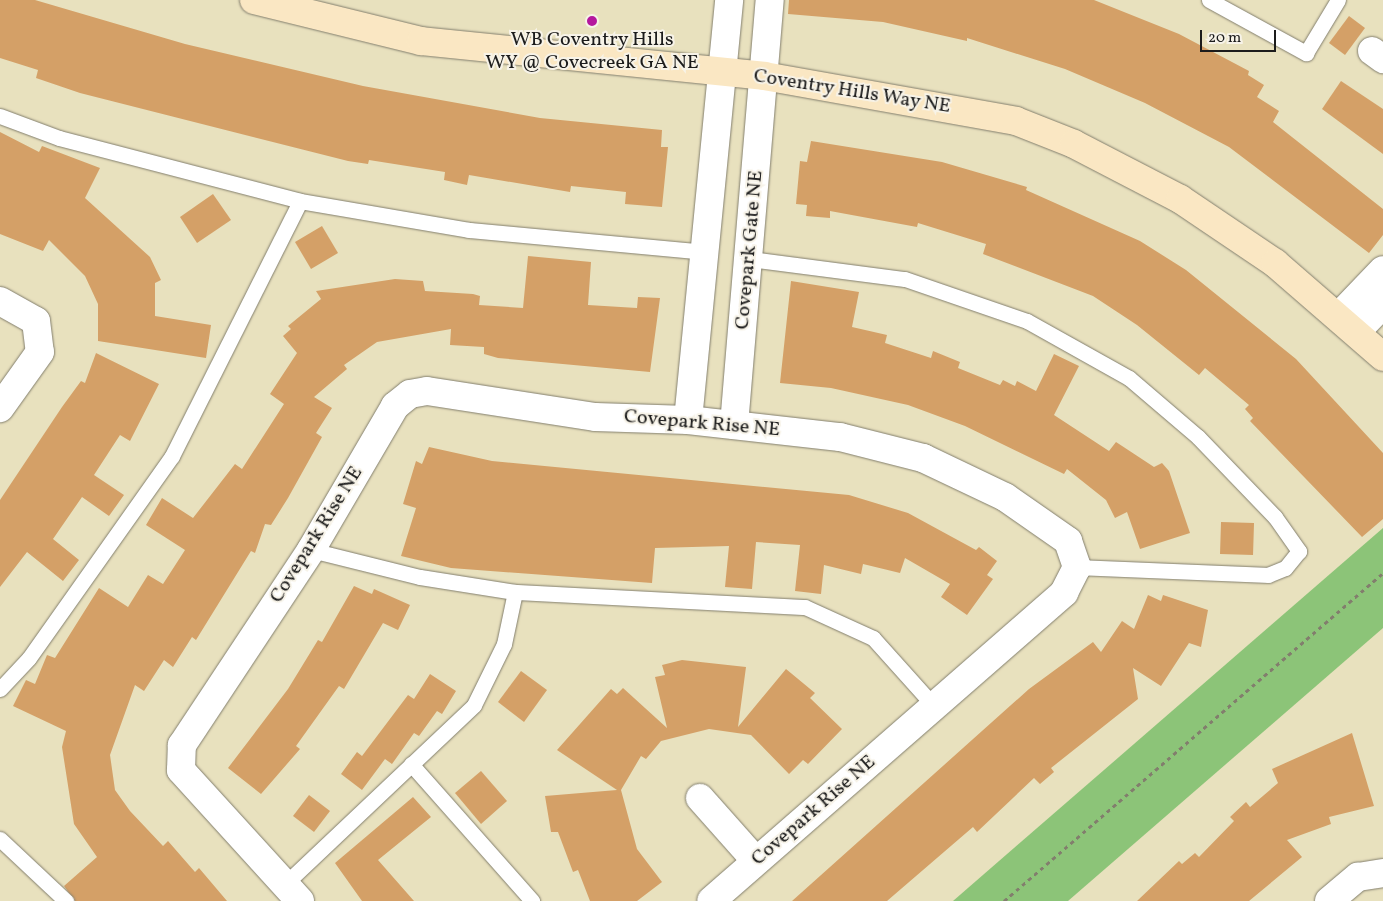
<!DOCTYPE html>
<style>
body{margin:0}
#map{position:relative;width:1383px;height:901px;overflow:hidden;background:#e8e1be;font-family:Vollkorn,serif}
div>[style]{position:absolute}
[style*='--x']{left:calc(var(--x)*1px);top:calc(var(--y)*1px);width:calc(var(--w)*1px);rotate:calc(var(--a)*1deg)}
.green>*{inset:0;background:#8cc478}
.building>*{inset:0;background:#d4a067}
.path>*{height:3px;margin-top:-1.5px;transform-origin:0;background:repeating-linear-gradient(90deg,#827e6d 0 4px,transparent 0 8px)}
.roads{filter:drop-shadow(0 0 1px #827e6d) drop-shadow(0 0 1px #827e6d)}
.lane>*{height:15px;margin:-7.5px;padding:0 7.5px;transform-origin:7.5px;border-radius:7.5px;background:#fff}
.street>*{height:28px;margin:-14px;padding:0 14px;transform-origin:14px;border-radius:14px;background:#fff}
.secondary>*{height:28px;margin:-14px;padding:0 14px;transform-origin:14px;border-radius:14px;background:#fae7c3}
.dots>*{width:14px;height:14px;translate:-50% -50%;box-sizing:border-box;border:2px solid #f7f3e8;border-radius:50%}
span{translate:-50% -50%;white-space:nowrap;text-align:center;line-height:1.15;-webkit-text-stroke:4px #f7f3e8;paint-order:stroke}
.poi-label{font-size:20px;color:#1c1c1c}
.street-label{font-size:20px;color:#1c1c1c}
.scale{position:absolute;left:1200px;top:30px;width:76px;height:22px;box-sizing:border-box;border:2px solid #1c1c1c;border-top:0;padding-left:6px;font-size:15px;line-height:18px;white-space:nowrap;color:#1c1c1c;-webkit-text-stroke:4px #f7f3e8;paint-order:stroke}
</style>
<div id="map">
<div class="green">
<div style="clip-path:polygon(1383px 528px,1383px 628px,1068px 901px,953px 901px)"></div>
</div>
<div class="building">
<div style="clip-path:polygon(0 0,35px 0,185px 44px,363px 86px,540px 118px,662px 130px,661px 147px,668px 147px,662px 207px,625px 204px,626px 192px,571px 186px,570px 192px,469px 175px,467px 185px,444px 180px,445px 172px,369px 160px,368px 164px,348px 161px,80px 93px,36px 78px,38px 70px,0 58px)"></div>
<div style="clip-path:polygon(789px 0,1094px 0,1179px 34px,1249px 71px,1248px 75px,1264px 85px,1257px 97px,1279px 111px,1273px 122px,1383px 209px,1383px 235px,1369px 253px,1229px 147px,1145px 103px,1065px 69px,967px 38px,967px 41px,883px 22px,788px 14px)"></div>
<div style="clip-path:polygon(1349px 16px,1365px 28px,1345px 55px,1329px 43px)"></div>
<div style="clip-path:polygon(1341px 81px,1383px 109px,1383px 154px,1322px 109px)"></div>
<div style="clip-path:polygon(0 132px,39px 152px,42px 146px,100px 168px,85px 198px,150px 257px,161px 280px,155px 283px,155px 316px,211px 325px,206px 358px,98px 341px,98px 304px,85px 276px,49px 240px,43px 251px,0 234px)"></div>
<div style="clip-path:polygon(811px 141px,942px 162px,1027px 187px,1026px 190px,1140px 241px,1186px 270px,1296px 359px,1383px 453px,1383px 519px,1362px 537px,1250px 421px,1253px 418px,1245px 409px,1249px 405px,1205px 368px,1199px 375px,1137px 325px,1093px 296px,983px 254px,986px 244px,918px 223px,917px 227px,830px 211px,830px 218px,806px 216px,807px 205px,796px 204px,800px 161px,807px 162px)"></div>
<div style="clip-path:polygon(213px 194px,231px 220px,197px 243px,180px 217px)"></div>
<div style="clip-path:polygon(322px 226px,338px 253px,311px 269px,295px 242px)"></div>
<div style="clip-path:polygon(528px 256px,591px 262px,588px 305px,637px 308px,638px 297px,660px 298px,650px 372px,498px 358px,484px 354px,484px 347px,450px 345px,451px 329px,377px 342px,344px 365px,347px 369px,314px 397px,332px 408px,316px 433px,322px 437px,288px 498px,271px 525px,265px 524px,255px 553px,251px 551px,196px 640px,192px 637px,173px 667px,164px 660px,144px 691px,135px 685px,110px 755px,115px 790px,130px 811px,163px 846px,168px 841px,195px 872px,199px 868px,227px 901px,75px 901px,64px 886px,97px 857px,74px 824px,62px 747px,66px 731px,13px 706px,26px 680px,35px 684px,47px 655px,55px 658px,99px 588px,128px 607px,148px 575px,163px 584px,185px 550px,146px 525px,162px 498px,193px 518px,235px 464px,242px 469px,284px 404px,270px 394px,297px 353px,283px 336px,291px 329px,288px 326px,321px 299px,316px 291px,395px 279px,423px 281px,425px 291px,473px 294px,480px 296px,479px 305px,523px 308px)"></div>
<div style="clip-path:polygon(791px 281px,859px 292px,852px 327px,887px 335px,885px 343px,931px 358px,933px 351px,960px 362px,958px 368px,1000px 385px,1003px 380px,1015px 386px,1017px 381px,1036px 391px,1054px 354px,1079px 366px,1054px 415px,1109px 451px,1116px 442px,1154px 467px,1162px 463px,1169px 471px,1190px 533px,1140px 549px,1127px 512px,1115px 518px,1106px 500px,1067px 469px,1064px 474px,965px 426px,908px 405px,831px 388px,780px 383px)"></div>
<div style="clip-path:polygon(96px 353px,159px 384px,130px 441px,120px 435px,94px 475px,124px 495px,109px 516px,82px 497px,53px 539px,79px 560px,63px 581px,27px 552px,0 587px,0 500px,62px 407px,81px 381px,85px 383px)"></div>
<div style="clip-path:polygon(429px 447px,492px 461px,849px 495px,908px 513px,976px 550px,979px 547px,997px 561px,987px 575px,993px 579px,967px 615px,941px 597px,950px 584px,905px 558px,900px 573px,863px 564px,861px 574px,824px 565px,821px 594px,795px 591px,800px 545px,756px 542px,752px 589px,725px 587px,729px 546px,655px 548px,652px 583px,451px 568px,401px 556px,416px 508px,403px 504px,416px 461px,422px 464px)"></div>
<div style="clip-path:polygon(1221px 522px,1254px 523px,1253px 555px,1220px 554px)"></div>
<div style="clip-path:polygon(354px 586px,372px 594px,374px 589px,410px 605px,398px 630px,383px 623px,344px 689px,339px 686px,296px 746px,300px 749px,261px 794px,228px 768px,288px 689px,318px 640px,322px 642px)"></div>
<div style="clip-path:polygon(1148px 595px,1161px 601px,1163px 595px,1208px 610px,1201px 647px,1189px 643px,1161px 686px,1133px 668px,1138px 699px,1051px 768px,1054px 772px,1040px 784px,1034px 778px,977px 832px,973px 827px,887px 901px,792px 901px,1029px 689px,1093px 642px,1101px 652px,1122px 621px,1134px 629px)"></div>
<div style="clip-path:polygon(682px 660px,746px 667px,738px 727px,786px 669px,815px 693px,810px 698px,842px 729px,808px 764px,803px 760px,789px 774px,751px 735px,709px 729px,661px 741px,646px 759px,641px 756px,621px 790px,637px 849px,662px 882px,637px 901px,590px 901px,578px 870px,573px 872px,558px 832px,551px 832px,545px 796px,617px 790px,557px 750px,611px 689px,617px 694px,623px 688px,667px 728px,655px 677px,665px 675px,662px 665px)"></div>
<div style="clip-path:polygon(521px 671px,547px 690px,524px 722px,498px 702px)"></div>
<div style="clip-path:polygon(430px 674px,456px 691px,442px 714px,437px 711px,419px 736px,414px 733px,392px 764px,385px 759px,362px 790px,341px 774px,357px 752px,362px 756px,408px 695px,414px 699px)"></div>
<div style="clip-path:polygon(1352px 733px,1374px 806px,1329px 817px,1331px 824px,1287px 840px,1302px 857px,1249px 901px,1137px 901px,1179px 861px,1182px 864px,1195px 853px,1199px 857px,1234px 821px,1230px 817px,1246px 802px,1250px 807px,1278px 783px,1272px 769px)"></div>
<div style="clip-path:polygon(481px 771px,507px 801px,481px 824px,455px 793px)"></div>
<div style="clip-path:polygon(309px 795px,330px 811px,314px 832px,293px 816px)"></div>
<div style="clip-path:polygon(413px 797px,431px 817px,378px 860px,414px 901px,362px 901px,335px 863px)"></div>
</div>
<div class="path">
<div style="--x:1004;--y:901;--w:501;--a:-40.87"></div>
</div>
<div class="roads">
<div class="lane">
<div style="--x:1209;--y:0;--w:111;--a:28.7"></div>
<div style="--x:1306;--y:53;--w:62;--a:-58.9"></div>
<div style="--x:0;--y:116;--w:63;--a:20.4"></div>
<div style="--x:59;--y:138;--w:249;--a:14.6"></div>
<div style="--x:300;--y:201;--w:171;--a:9.7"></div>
<div style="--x:469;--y:230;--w:236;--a:5.3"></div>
<div style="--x:750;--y:259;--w:156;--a:7.4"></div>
<div style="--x:905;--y:279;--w:129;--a:19"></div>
<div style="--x:1027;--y:321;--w:117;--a:29.2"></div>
<div style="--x:1129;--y:378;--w:91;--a:40.5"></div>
<div style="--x:1198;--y:437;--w:111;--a:46.1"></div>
<div style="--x:1275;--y:517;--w:42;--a:54.8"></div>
<div style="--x:1299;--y:551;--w:22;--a:129"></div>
<div style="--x:1285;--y:568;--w:18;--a:158"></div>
<div style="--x:1268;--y:575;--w:191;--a:-177.6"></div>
<div style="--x:311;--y:550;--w:112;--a:13.9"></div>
<div style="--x:420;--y:577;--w:96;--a:9"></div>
<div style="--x:515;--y:592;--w:290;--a:3"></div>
<div style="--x:805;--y:607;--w:75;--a:24.5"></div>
<div style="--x:873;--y:638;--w:91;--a:48.1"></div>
<div style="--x:0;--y:689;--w:42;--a:-46.9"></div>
<div style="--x:29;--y:658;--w:247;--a:-54.7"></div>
<div style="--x:172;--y:456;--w:285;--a:-63.3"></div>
<div style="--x:411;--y:764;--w:183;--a:48.5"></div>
<div style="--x:0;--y:839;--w:91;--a:43.2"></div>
<div style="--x:285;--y:884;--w:260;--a:-43.4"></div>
<div style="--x:474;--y:705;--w:68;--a:-63.8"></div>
<div style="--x:504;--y:644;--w:53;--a:-78.1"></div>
</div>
<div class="street">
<div style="--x:1372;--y:51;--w:14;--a:36"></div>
<div style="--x:0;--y:301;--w:41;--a:29.1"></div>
<div style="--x:36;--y:321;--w:31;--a:83"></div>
<div style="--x:40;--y:352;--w:69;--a:125.5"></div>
<div style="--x:1340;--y:315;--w:62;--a:-46.3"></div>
<div style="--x:1358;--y:330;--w:36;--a:-46"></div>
<div style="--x:688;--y:420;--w:422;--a:-84.4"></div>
<div style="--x:734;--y:425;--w:427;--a:-85.2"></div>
<div style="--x:700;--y:798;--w:84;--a:48.4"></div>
<div style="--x:300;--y:901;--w:177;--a:-132.3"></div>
<div style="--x:181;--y:770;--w:25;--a:-88"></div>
<div style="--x:182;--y:745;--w:234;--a:-56.5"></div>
<div style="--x:311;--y:550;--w:167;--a:-59.7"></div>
<div style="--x:395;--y:406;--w:19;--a:-39"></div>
<div style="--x:410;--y:394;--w:17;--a:-10"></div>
<div style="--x:427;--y:391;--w:170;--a:8.8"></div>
<div style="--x:595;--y:417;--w:93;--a:1.8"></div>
<div style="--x:688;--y:420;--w:153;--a:6.4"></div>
<div style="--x:840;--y:437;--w:86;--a:14.2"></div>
<div style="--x:923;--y:458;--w:91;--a:25.4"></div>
<div style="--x:1005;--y:497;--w:77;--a:34.9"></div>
<div style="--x:1068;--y:541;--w:28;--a:71"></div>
<div style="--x:1077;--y:567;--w:29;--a:117"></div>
<div style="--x:1064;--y:593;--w:468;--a:138.9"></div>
<div style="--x:1329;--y:901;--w:38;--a:-40"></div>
<div style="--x:1358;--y:877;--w:25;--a:-9"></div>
</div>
<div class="secondary">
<div style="--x:254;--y:0;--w:172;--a:13.8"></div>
<div style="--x:421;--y:41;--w:345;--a:5.8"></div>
<div style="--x:764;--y:76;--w:256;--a:10.1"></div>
<div style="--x:1016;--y:121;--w:62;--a:21.6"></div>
<div style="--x:1074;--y:144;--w:119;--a:27.4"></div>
<div style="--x:1180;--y:199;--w:115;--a:34"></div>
<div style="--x:1275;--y:263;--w:143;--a:41"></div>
</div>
</div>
<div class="dots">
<div style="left:592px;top:21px;background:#b5179e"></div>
</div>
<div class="poi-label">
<span style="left:592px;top:52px">WB Coventry Hills<br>WY @ Covecreek GA NE</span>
</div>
<div class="street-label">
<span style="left:852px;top:92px;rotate:9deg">Coventry Hills Way NE</span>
<span style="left:750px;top:250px;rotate:-85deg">Covepark Gate NE</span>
<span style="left:702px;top:424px;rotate:5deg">Covepark Rise NE</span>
<span style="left:317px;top:535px;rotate:-58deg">Covepark Rise NE</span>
<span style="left:814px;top:811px;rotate:-41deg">Covepark Rise NE</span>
</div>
<div class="scale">20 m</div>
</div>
